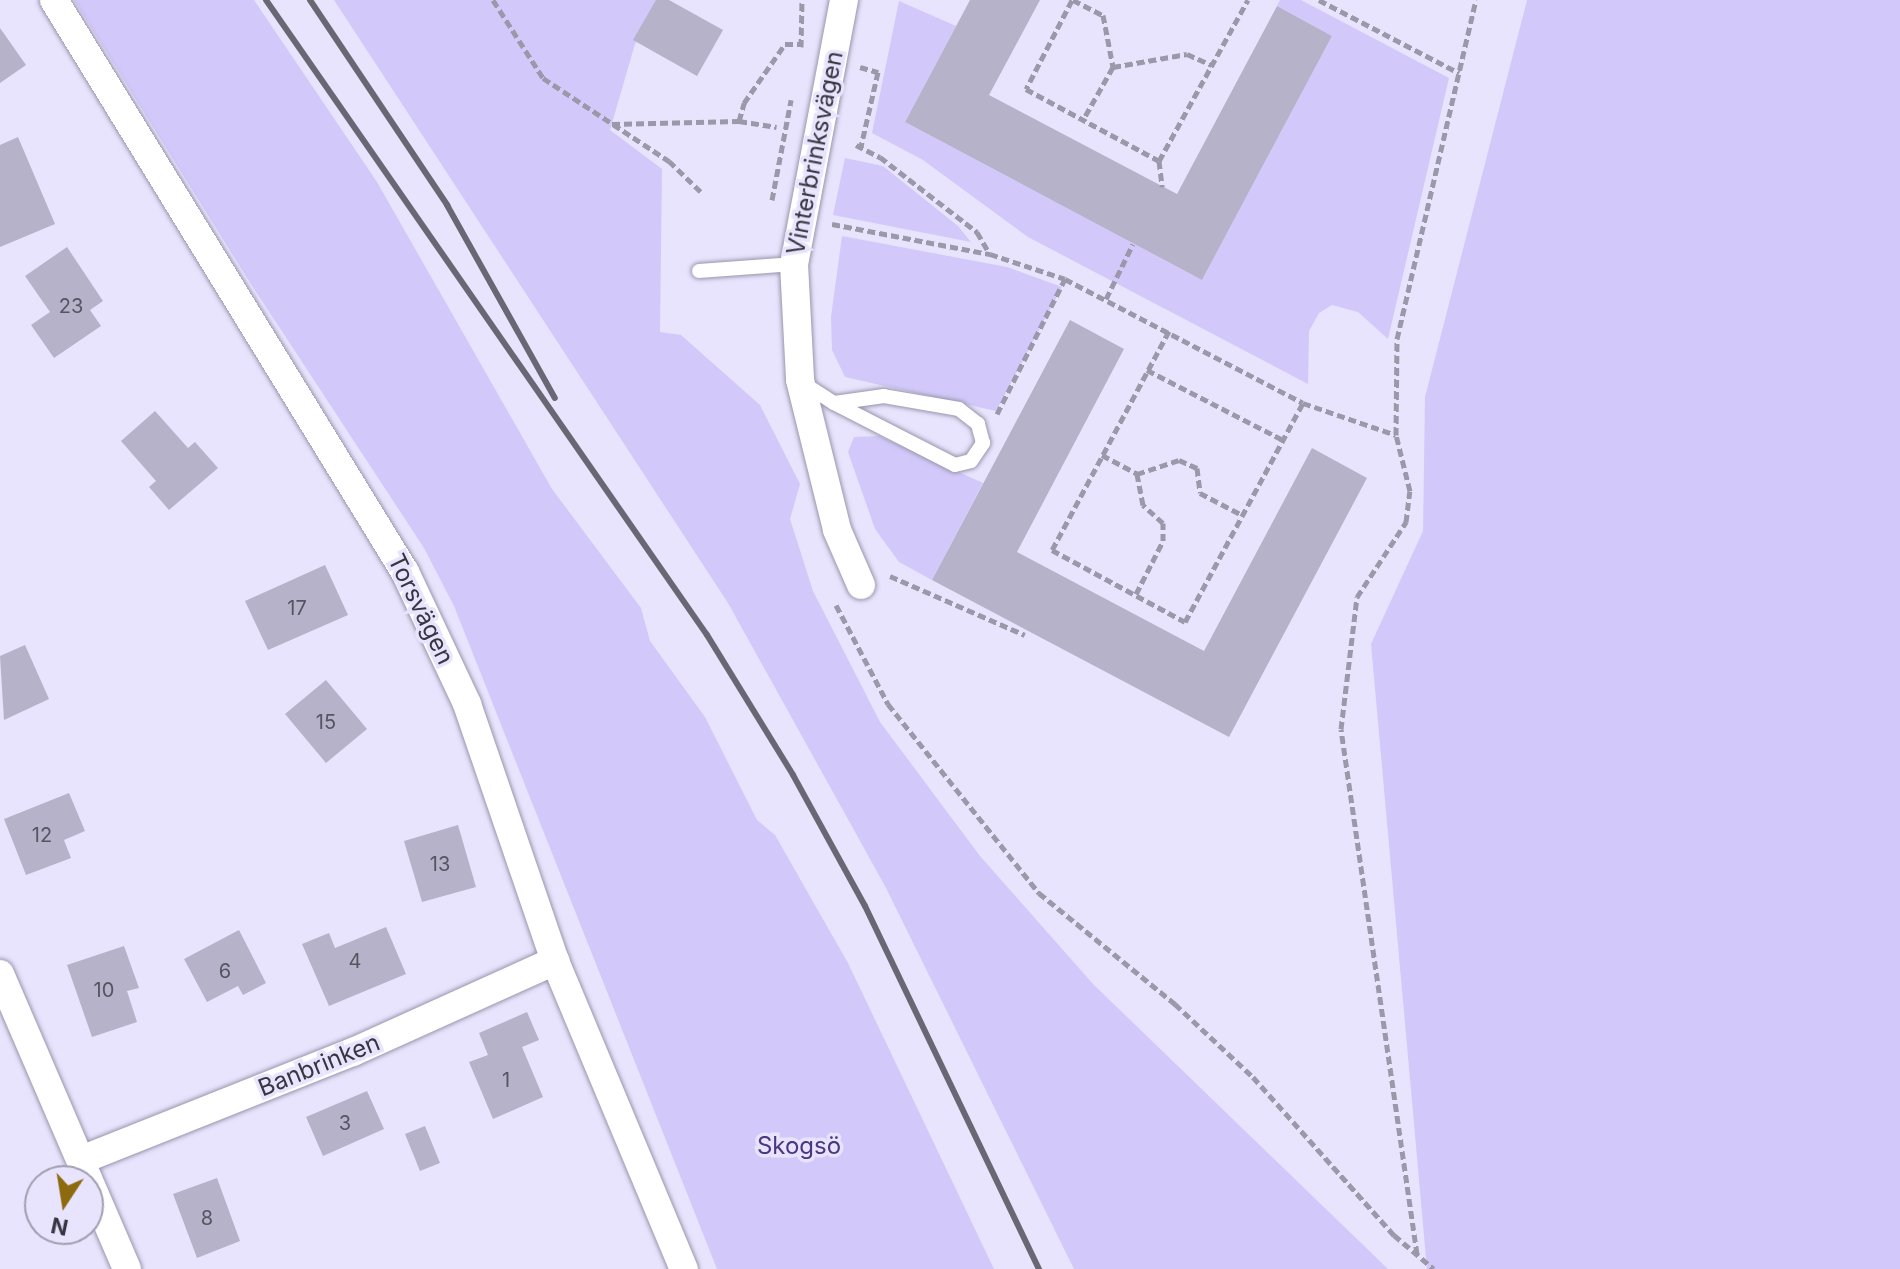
<!DOCTYPE html>
<meta charset="utf-8">
<style>
body{margin:0}
#map{position:relative;width:1900px;height:1269px;overflow:hidden;background:#e8e4fd;font-family:Inter,sans-serif}
div>[style]{position:absolute}
[style*='--x']{left:calc(var(--x)*1px);top:calc(var(--y)*1px);width:calc(var(--w)*1px);rotate:calc(var(--a)*1deg)}
.green>*{inset:0;background:#d2c9fa}
.building>*{inset:0;background:#b6b2ca}
.path>*{height:5px;margin-top:-2.5px;transform-origin:0;background:repeating-linear-gradient(90deg,#9b98aa 0 8px,transparent 0 12px)}
.roads{filter:drop-shadow(0 0 2px #9995ad) drop-shadow(0 0 2px #9995ad)}
.service>*{height:14px;margin:-7px;padding:0 7px;transform-origin:7px;border-radius:7px;background:#fff}
.minor>*{height:28px;margin:-14px;padding:0 14px;transform-origin:14px;border-radius:14px;background:#fff}
.rail>*{height:6px;margin:-3px;padding:0 3px;transform-origin:3px;border-radius:3px;background:#6a6775}
span{translate:-50% -50%;white-space:nowrap;text-align:center;line-height:1.15;-webkit-text-stroke:7px #e8e4fd;paint-order:stroke}
.number-label{font-size:20px;color:#575462}
.number-label span{-webkit-text-stroke-width:0}
.street-label{font-size:24px;color:#37353f}
.park-label{font-size:24px;color:#4d3781}
.north{position:absolute;left:24px;top:1165px;width:80px;height:80px;box-sizing:border-box;background:#e8e4fd;border:2px solid #a19eb1;border-radius:50%;rotate:192deg;font-size:22px;font-weight:700;line-height:32px;text-align:center;color:#37353f}
.north::after{content:'';display:block;margin:auto;width:28px;height:36px;background:#8e6a0f;clip-path:polygon(50% 0,100% 100%,50% 72%,0 100%)}
</style>
<div id="map">
<div class="green">
<div style="clip-path:polygon(74px 0,254px 0,377px 182px,552px 489px,641px 608px,650px 641px,705px 717px,757px 820px,775px 835px,848px 963px,994px 1269px,717px 1269px,454px 606px,424px 548px,249px 281px)"></div>
<div style="clip-path:polygon(334px 0,660px 0,635px 44px,610px 130px,662px 169px,660px 332px,681px 335px,760px 405px,800px 484px,790px 519px,813px 591px,880px 722px,980px 856px,1093px 984px,1388px 1269px,1074px 1269px,885px 886px,728px 603px)"></div>
<div style="clip-path:polygon(1280px 0,1301px 0,1449px 78px,1388px 339px,1358px 312px,1332px 305px,1319px 313px,1309px 331px,1308px 384px,1028px 237px,923px 160px,872px 133px,899px 1px,956px 26px,905px 122px,1202px 280px,1332px 36px,1277px 6px)"></div>
<div style="clip-path:polygon(1527px 0,1900px 0,1900px 1269px,1427px 1269px,1371px 644px,1423px 531px,1425px 397px)"></div>
<div style="clip-path:polygon(845px 158px,883px 166px,958px 226px,971px 242px,833px 215px)"></div>
<div style="clip-path:polygon(842px 236px,1007px 267px,1062px 287px,996px 411px,845px 377px,832px 350px,831px 317px)"></div>
<div style="clip-path:polygon(879px 436px,983px 483px,932px 580px,899px 562px,875px 529px,848px 452px,854px 437px)"></div>
</div>
<div class="building">
<div style="clip-path:polygon(656px 0,669px 0,723px 30px,697px 76px,633px 40px)"></div>
<div style="clip-path:polygon(970px 0,1040px 0,989px 95px,1177px 194px,1277px 6px,1332px 36px,1202px 280px,905px 122px)"></div>
<div style="clip-path:polygon(0 28px,26px 65px,0 83px)"></div>
<div style="clip-path:polygon(18px 137px,55px 224px,0 247px,0 145px)"></div>
<div style="clip-path:polygon(67px 247px,103px 301px,90px 310px,101px 326px,54px 358px,31px 325px,50px 312px,25px 276px)"></div>
<div style="clip-path:polygon(1070px 320px,1124px 349px,1017px 552px,1204px 651px,1312px 448px,1367px 478px,1229px 737px,932px 580px)"></div>
<div style="clip-path:polygon(155px 411px,188px 448px,195px 442px,218px 468px,169px 510px,149px 487px,156px 481px,121px 441px)"></div>
<div style="clip-path:polygon(325px 565px,348px 615px,268px 650px,245px 601px)"></div>
<div style="clip-path:polygon(25px 645px,49px 699px,4px 720px,0 656px)"></div>
<div style="clip-path:polygon(326px 680px,367px 729px,326px 763px,285px 714px)"></div>
<div style="clip-path:polygon(69px 793px,85px 831px,64px 840px,71px 858px,26px 875px,4px 819px)"></div>
<div style="clip-path:polygon(458px 825px,476px 887px,422px 902px,404px 841px)"></div>
<div style="clip-path:polygon(386px 927px,406px 974px,329px 1006px,302px 944px,329px 933px,335px 948px)"></div>
<div style="clip-path:polygon(239px 930px,266px 983px,243px 995px,238px 986px,207px 1002px,184px 959px)"></div>
<div style="clip-path:polygon(124px 946px,139px 988px,127px 991px,137px 1022px,92px 1037px,67px 965px)"></div>
<div style="clip-path:polygon(527px 1012px,539px 1040px,522px 1047px,543px 1097px,493px 1119px,469px 1062px,488px 1055px,479px 1033px)"></div>
<div style="clip-path:polygon(367px 1091px,384px 1129px,323px 1156px,306px 1117px)"></div>
<div style="clip-path:polygon(425px 1126px,440px 1163px,420px 1171px,405px 1134px)"></div>
<div style="clip-path:polygon(217px 1178px,240px 1241px,197px 1258px,173px 1194px)"></div>
</div>
<div class="path">
<div style="--x:493;--y:0;--w:93;--a:57.3"></div>
<div style="--x:543;--y:78;--w:151;--a:33.4"></div>
<div style="--x:669;--y:161;--w:45;--a:44.1"></div>
<div style="--x:1072;--y:0;--w:100;--a:117.3"></div>
<div style="--x:1026;--y:89;--w:151;--a:28.4"></div>
<div style="--x:1159;--y:161;--w:184;--a:-61.1"></div>
<div style="--x:1073;--y:0;--w:34;--a:27"></div>
<div style="--x:1103;--y:15;--w:53;--a:79.1"></div>
<div style="--x:1113;--y:67;--w:61;--a:119.5"></div>
<div style="--x:1319;--y:0;--w:158;--a:27.5"></div>
<div style="--x:801;--y:47;--w:47;--a:-88.8"></div>
<div style="--x:860;--y:67;--w:19;--a:16"></div>
<div style="--x:878;--y:72;--w:76;--a:102.9"></div>
<div style="--x:1113;--y:67;--w:75;--a:-10"></div>
<div style="--x:1187;--y:54;--w:27;--a:24"></div>
<div style="--x:739;--y:121;--w:19;--a:-74"></div>
<div style="--x:744;--y:103;--w:72;--a:-55.2"></div>
<div style="--x:785;--y:44;--w:17;--a:0"></div>
<div style="--x:612;--y:124;--w:127;--a:-1.4"></div>
<div style="--x:739;--y:121;--w:38;--a:9"></div>
<div style="--x:856;--y:145;--w:27;--a:27"></div>
<div style="--x:880;--y:157;--w:123;--a:37.7"></div>
<div style="--x:977;--y:232;--w:24;--a:60"></div>
<div style="--x:1159;--y:161;--w:26;--a:83"></div>
<div style="--x:772;--y:200;--w:102;--a:-79.2"></div>
<div style="--x:832;--y:224;--w:161;--a:10.8"></div>
<div style="--x:990;--y:254;--w:79;--a:18.4"></div>
<div style="--x:1065;--y:279;--w:268;--a:27.5"></div>
<div style="--x:1303;--y:403;--w:98;--a:19"></div>
<div style="--x:1106;--y:299;--w:61;--a:-63.9"></div>
<div style="--x:1169;--y:331;--w:248;--a:118.1"></div>
<div style="--x:1052;--y:550;--w:151;--a:28.4"></div>
<div style="--x:1185;--y:622;--w:249;--a:-61.7"></div>
<div style="--x:1147;--y:370;--w:153;--a:27.2"></div>
<div style="--x:997;--y:414;--w:151;--a:-63.3"></div>
<div style="--x:1102;--y:455;--w:40;--a:28"></div>
<div style="--x:890;--y:576;--w:147;--a:23.6"></div>
<div style="--x:1136;--y:594;--w:59;--a:-63"></div>
<div style="--x:1163;--y:541;--w:18;--a:-90"></div>
<div style="--x:1163;--y:523;--w:27;--a:-138"></div>
<div style="--x:1143;--y:505;--w:32;--a:-101"></div>
<div style="--x:1137;--y:474;--w:44;--a:-18.4"></div>
<div style="--x:1179;--y:460;--w:20;--a:24"></div>
<div style="--x:1197;--y:468;--w:25;--a:83"></div>
<div style="--x:1200;--y:493;--w:47;--a:27.6"></div>
<div style="--x:836;--y:605;--w:112;--a:62.3"></div>
<div style="--x:888;--y:704;--w:242;--a:51.4"></div>
<div style="--x:1039;--y:893;--w:176;--a:39.2"></div>
<div style="--x:1175;--y:1004;--w:107;--a:43.1"></div>
<div style="--x:1253;--y:1077;--w:212;--a:48.3"></div>
<div style="--x:1394;--y:1235;--w:52;--a:40.4"></div>
<div style="--x:1417;--y:1254;--w:530;--a:-98.24"></div>
<div style="--x:1341;--y:729;--w:133;--a:-83.1"></div>
<div style="--x:1357;--y:597;--w:90;--a:-56.8"></div>
<div style="--x:1406;--y:522;--w:31;--a:-83"></div>
<div style="--x:1410;--y:491;--w:58;--a:-104"></div>
<div style="--x:1396;--y:435;--w:96;--a:-89.4"></div>
<div style="--x:1397;--y:339;--w:348;--a:-76.9"></div>
</div>
<div class="roads">
<div class="service">
<div style="--x:699;--y:271;--w:95;--a:-4.2"></div>
<div style="--x:803;--y:383;--w:37;--a:33"></div>
<div style="--x:834;--y:403;--w:136;--a:27.1"></div>
<div style="--x:955;--y:465;--w:16;--a:-14"></div>
<div style="--x:971;--y:461;--w:22;--a:-56"></div>
<div style="--x:983;--y:443;--w:20;--a:-105"></div>
<div style="--x:978;--y:424;--w:24;--a:-142"></div>
<div style="--x:959;--y:409;--w:76;--a:-170.2"></div>
<div style="--x:884;--y:396;--w:50;--a:172"></div>
</div>
<div class="minor">
<div style="--x:54;--y:0;--w:671;--a:58.47"></div>
<div style="--x:405;--y:572;--w:146;--a:64.8"></div>
<div style="--x:467;--y:704;--w:272;--a:71.1"></div>
<div style="--x:555;--y:961;--w:334;--a:67.3"></div>
<div style="--x:844;--y:0;--w:269;--a:100.7"></div>
<div style="--x:794;--y:264;--w:116;--a:87"></div>
<div style="--x:800;--y:380;--w:154;--a:76.1"></div>
<div style="--x:837;--y:530;--w:60;--a:66.4"></div>
<div style="--x:0;--y:974;--w:321;--a:66.7"></div>
<div style="--x:81;--y:1160;--w:293;--a:-21.7"></div>
<div style="--x:353;--y:1052;--w:222;--a:-24.3"></div>
</div>
</div>
<div class="rail">
<div style="--x:266;--y:0;--w:773;--a:55.22"></div>
<div style="--x:707;--y:635;--w:164;--a:58.4"></div>
<div style="--x:793;--y:775;--w:149;--a:61.2"></div>
<div style="--x:865;--y:906;--w:403;--a:64.4"></div>
<div style="--x:310;--y:0;--w:247;--a:56.2"></div>
<div style="--x:447;--y:205;--w:221;--a:60.8"></div>
</div>
<div class="number-label">
<span style="left:71px;top:306px">23</span>
<span style="left:297px;top:608px">17</span>
<span style="left:326px;top:722px">15</span>
<span style="left:42px;top:835px">12</span>
<span style="left:440px;top:864px">13</span>
<span style="left:355px;top:961px">4</span>
<span style="left:225px;top:971px">6</span>
<span style="left:104px;top:990px">10</span>
<span style="left:506px;top:1080px">1</span>
<span style="left:345px;top:1123px">3</span>
<span style="left:207px;top:1218px">8</span>
</div>
<div class="street-label">
<span style="left:815px;top:153px;rotate:-79deg">Vinterbrinksvägen</span>
<span style="left:421px;top:609px;rotate:64deg">Torsvägen</span>
<span style="left:319px;top:1065px;rotate:-22deg">Banbrinken</span>
</div>
<div class="park-label">
<span style="left:799px;top:1146px">Skogsö</span>
</div>
<div class="north">N</div>
</div>
